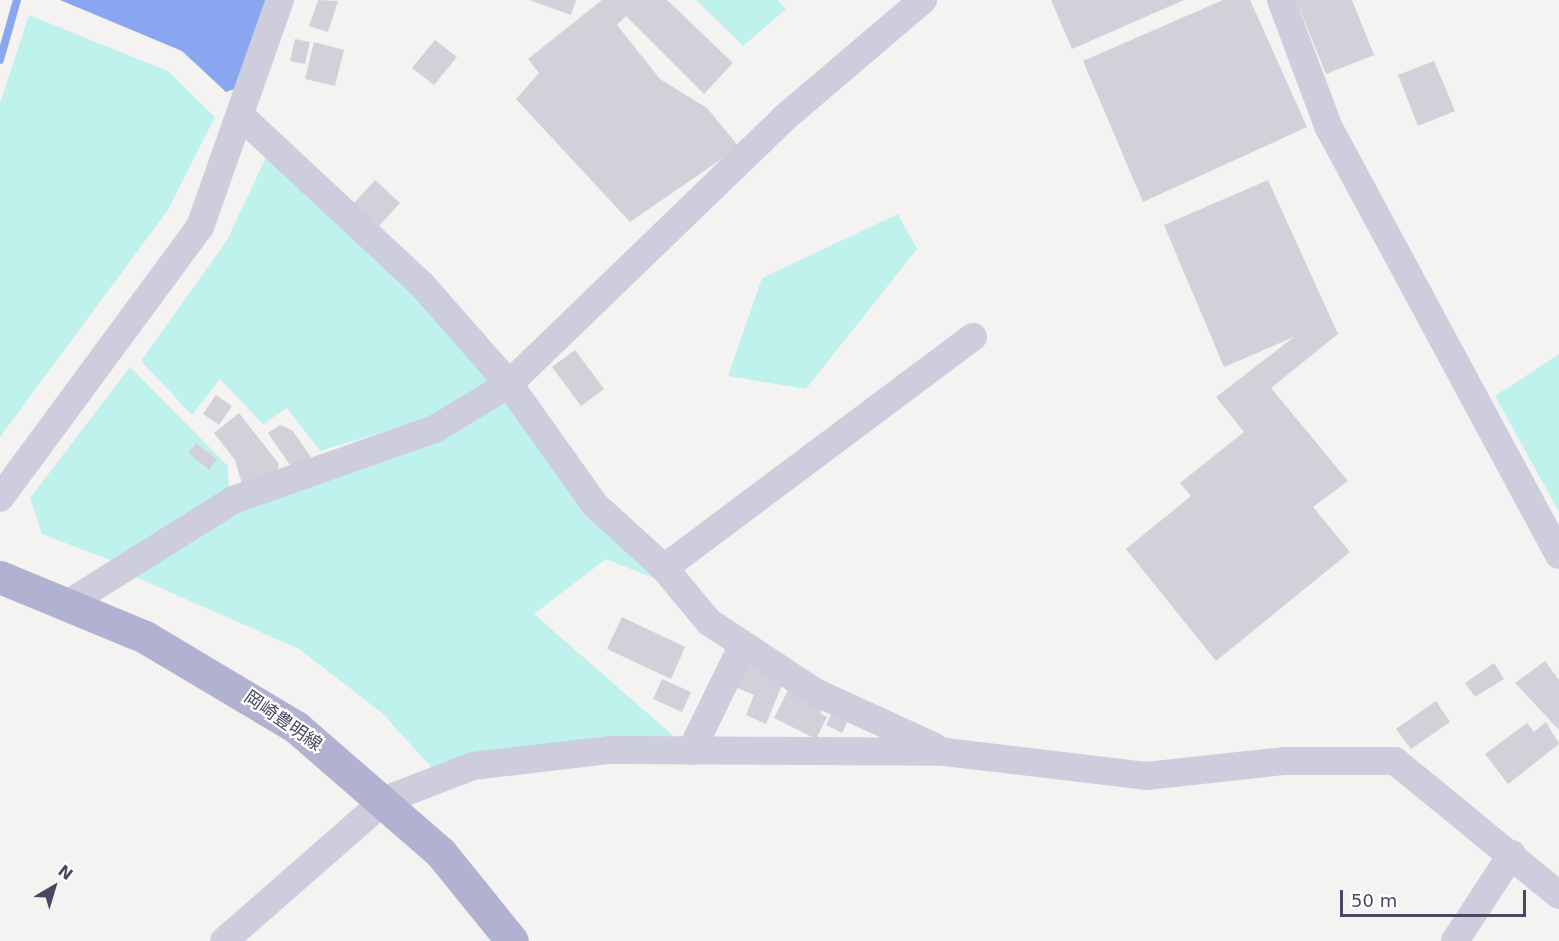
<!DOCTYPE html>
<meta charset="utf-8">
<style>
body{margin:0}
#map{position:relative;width:1559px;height:941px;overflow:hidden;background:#f4f3f1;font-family:"DejaVu Sans","Noto Sans JP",sans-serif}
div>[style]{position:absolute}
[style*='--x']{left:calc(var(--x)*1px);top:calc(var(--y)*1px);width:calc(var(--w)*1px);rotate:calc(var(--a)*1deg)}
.green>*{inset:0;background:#c0f2ed}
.water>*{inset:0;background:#8ba6f0}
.stream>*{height:8px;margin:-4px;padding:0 4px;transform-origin:4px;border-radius:4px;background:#8ba6f0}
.building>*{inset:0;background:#d2d0d9}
.minor>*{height:28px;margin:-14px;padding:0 14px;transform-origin:14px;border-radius:14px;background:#cdcdde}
.major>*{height:33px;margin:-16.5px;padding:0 16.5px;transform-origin:16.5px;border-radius:16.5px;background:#b1b1d1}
span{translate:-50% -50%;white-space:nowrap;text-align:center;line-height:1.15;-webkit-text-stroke:4.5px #fff;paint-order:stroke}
.street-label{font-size:18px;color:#484860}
.north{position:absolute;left:24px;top:857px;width:60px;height:60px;-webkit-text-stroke:4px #fff;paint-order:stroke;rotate:38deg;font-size:16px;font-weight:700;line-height:24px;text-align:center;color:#484860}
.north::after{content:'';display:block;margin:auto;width:21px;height:27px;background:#484860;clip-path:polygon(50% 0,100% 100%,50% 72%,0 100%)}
.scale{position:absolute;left:1340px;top:890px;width:186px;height:27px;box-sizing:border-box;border:3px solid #484860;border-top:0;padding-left:8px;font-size:18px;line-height:21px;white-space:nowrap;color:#484860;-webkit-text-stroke:4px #fff;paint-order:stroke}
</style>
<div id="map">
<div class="green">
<div style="clip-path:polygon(696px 0,778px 0,786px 9px,743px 46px)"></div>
<div style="clip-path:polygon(29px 15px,168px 71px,215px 117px,168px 210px,0 437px,0 103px)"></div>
<div style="clip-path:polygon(267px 155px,412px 291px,491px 382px,431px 418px,320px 451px,287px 408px,263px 424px,220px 379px,192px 415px,141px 361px,227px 240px)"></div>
<div style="clip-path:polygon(898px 214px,917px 249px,806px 389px,728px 376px,762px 278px)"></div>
<div style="clip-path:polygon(1559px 354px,1559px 512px,1495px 396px)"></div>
<div style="clip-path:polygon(130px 367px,228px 466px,229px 490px,112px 561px,42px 534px,30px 498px)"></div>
<div style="clip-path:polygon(505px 399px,658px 580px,606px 559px,534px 614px,678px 740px,612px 738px,468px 753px,432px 768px,382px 713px,299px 649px,131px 575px,241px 509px)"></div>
</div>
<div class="water">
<div style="clip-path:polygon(60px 0,269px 0,245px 85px,226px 92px,182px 51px)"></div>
</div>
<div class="stream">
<div style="--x:0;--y:60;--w:62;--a:-74.2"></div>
</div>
<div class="building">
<div style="clip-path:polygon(318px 0,338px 1px,328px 32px,309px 26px)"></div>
<div style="clip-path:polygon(529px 0,576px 0,571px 15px)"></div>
<div style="clip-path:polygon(602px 0,667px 0,733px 63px,704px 94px,626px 16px,617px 25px,660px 79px,707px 108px,739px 147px,630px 222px,516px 99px,539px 73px,528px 59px)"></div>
<div style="clip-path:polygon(1051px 0,1184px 0,1072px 49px)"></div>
<div style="clip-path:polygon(1223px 0,1250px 0,1307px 127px,1143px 202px,1083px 61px)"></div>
<div style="clip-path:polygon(1296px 0,1352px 0,1374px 55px,1326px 74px)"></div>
<div style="clip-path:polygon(295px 39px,310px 42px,305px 64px,290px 61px)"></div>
<div style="clip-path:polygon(435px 40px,457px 57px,434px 85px,412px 68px)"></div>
<div style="clip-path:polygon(314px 42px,344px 50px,335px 86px,305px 79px)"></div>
<div style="clip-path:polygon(1434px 61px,1455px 111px,1418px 126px,1398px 75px)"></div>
<div style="clip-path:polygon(375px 180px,400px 203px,379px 226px,354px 203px)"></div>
<div style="clip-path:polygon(1268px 180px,1338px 334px,1271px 388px,1348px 481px,1313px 507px,1350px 552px,1216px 661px,1126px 549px,1191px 496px,1180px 483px,1244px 432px,1216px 397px,1294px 337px,1224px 367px,1164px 225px)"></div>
<div style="clip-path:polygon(575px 350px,604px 389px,581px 406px,552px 367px)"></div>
<div style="clip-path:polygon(216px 395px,232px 406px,219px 425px,203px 414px)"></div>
<div style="clip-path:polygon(239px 413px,279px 464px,277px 475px,243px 487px,235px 460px,214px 433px)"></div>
<div style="clip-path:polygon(280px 425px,292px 430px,311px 457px,292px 468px,268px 433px)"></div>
<div style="clip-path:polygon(196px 443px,217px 459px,209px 470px,188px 453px)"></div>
<div style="clip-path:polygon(622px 617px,685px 647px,671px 679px,607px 649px)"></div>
<div style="clip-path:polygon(1545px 661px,1559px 680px,1559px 730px,1515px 683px)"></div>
<div style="clip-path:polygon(746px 663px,784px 680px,766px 724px,746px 715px,754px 695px,735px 687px)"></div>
<div style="clip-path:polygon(1494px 663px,1504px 679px,1475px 697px,1465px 683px)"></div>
<div style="clip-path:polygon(662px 679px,691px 692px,682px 712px,653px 699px)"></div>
<div style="clip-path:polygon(791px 684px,826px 701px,820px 713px,827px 717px,816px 739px,774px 718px)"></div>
<div style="clip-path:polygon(1436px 701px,1450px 722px,1411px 749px,1396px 729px)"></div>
<div style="clip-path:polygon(835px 707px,851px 714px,842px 733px,826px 725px)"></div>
<div style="clip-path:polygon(1546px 722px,1559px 744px,1508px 784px,1485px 754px,1527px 723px,1534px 732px)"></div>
</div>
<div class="minor">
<div style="--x:1281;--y:0;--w:134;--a:69.5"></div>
<div style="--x:1328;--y:126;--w:487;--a:61.7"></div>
<div style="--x:243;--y:118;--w:246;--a:43"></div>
<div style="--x:423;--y:286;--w:130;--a:48.7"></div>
<div style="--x:509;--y:384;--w:148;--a:54.6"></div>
<div style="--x:595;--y:505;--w:93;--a:42.4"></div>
<div style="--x:664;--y:568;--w:70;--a:50.2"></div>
<div style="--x:709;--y:622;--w:127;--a:33.4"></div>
<div style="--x:815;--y:692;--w:132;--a:24.6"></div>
<div style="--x:0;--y:498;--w:337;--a:-53.6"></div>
<div style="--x:200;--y:227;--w:241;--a:-70.6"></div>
<div style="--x:664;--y:568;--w:386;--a:-36.8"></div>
<div style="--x:69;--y:603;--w:194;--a:-32.1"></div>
<div style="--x:233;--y:500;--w:214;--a:-19.4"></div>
<div style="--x:435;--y:429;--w:87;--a:-31.3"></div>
<div style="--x:509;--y:384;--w:381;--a:-44"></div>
<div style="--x:783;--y:119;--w:184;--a:-40.4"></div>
<div style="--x:691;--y:751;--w:118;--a:-63.9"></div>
<div style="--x:224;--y:941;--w:214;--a:-41.2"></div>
<div style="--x:385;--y:800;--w:94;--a:-21.1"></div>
<div style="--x:473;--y:766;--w:138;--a:-6.7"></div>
<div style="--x:610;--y:750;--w:335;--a:0.3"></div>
<div style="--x:945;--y:752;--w:202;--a:6.8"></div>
<div style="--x:1146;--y:776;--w:140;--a:-6.2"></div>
<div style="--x:1285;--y:761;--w:110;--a:0"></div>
<div style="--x:1395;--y:761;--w:212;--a:39.3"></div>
<div style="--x:1455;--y:941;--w:104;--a:-56.8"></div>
</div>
<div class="major">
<div style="--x:0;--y:577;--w:157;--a:22.5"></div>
<div style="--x:145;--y:637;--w:176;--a:30.8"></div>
<div style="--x:296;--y:727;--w:191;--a:41"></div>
<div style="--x:440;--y:852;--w:114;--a:51"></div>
</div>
<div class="street-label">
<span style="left:283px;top:721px;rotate:35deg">岡崎豊明線</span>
</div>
<div class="north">N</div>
<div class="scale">50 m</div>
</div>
